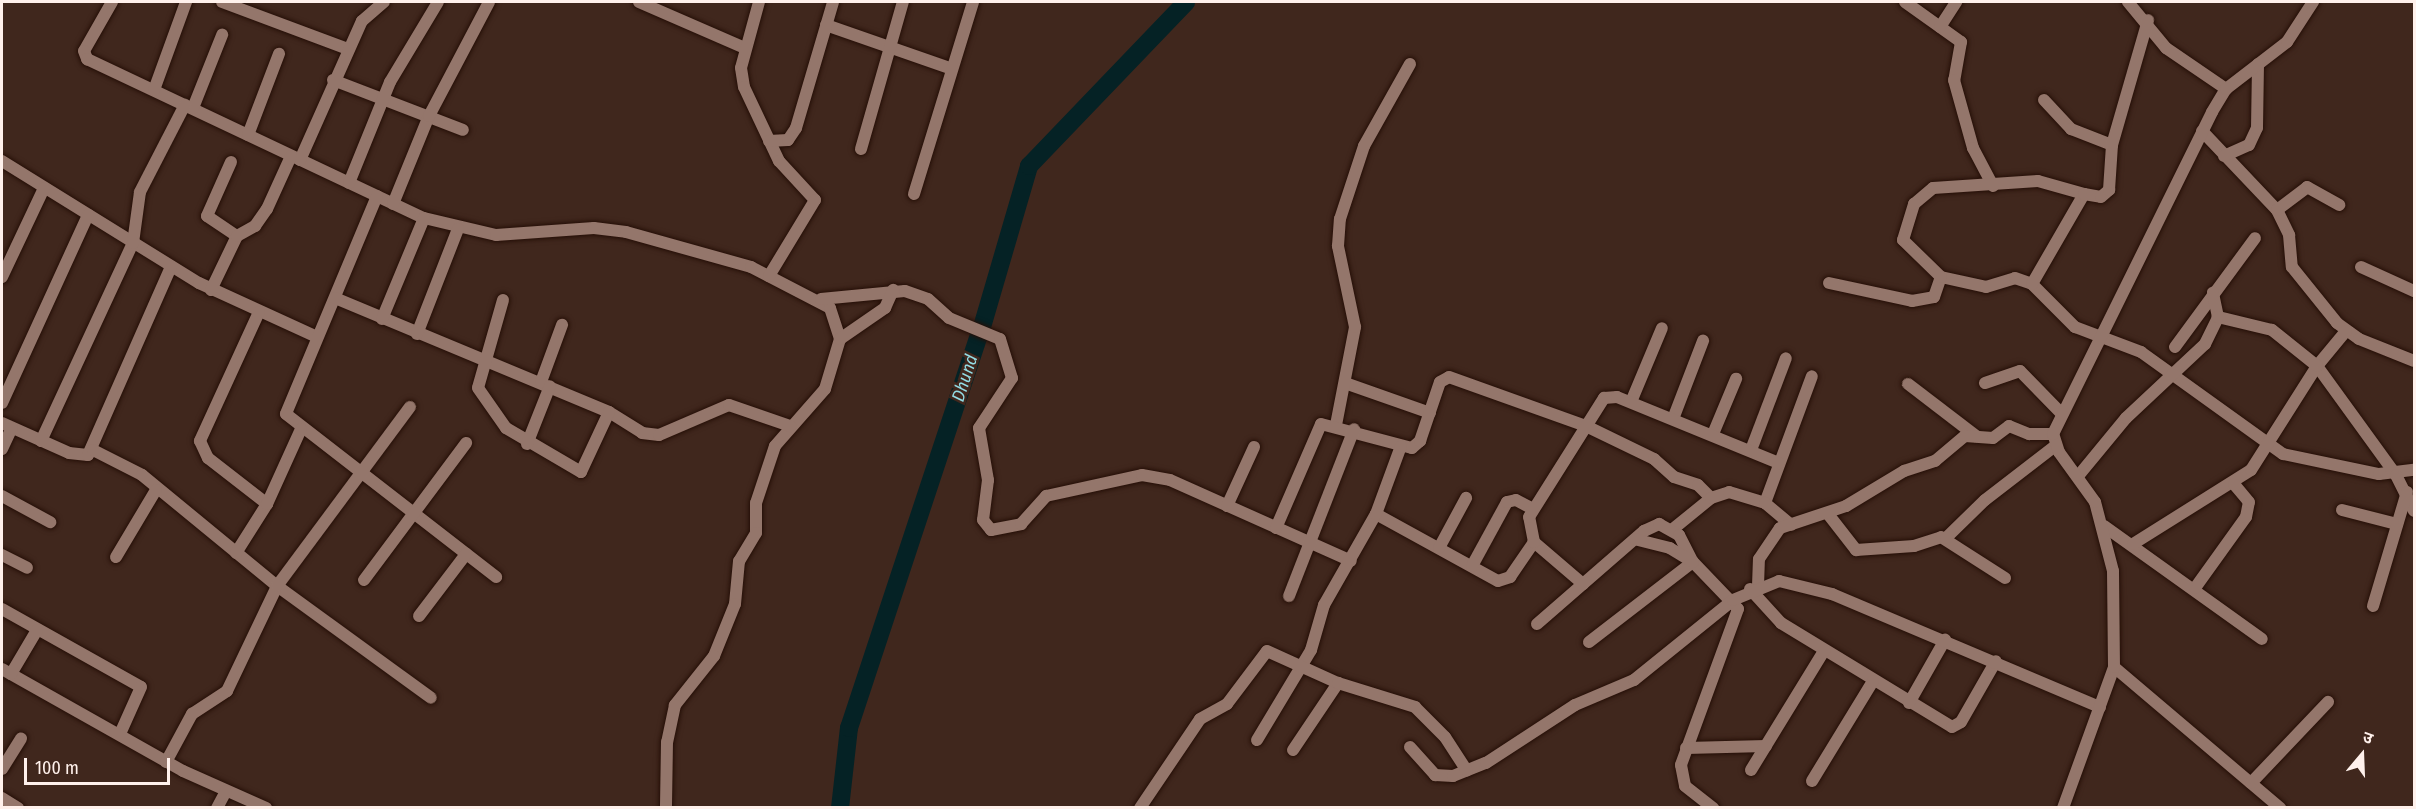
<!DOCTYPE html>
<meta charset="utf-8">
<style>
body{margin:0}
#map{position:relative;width:2416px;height:809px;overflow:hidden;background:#40271d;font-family:"Fira Sans Condensed","Noto Sans Devanagari",sans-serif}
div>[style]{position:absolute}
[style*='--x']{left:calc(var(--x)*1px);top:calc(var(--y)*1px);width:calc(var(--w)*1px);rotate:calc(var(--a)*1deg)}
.river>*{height:18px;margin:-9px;padding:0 9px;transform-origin:9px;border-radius:9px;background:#052225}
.roads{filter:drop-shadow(0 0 2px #250f07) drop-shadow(0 0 2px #250f07)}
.minor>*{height:12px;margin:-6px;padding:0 6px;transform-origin:6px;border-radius:6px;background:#94766b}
span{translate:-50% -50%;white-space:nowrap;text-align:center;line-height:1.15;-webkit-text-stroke:5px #40271d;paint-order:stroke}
.water-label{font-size:18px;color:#92dbe3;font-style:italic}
.frame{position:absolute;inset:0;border:3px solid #fff1ec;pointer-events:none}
.north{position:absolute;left:2332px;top:725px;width:60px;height:60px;-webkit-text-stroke:4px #40271d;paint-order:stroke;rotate:19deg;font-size:16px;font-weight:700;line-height:24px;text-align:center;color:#fff1ec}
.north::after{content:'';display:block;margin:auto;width:21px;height:27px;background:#fff1ec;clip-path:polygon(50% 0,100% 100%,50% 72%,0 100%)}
.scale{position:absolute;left:24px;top:758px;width:146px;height:27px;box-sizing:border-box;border:3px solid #fff1ec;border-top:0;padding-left:8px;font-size:18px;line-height:21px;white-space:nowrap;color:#fff1ec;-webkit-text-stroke:4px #40271d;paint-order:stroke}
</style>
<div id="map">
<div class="river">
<div style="--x:840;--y:808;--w:81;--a:-83.6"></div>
<div style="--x:849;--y:728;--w:422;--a:-71.7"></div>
<div style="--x:982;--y:327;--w:168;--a:-73.7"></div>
<div style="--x:1029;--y:166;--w:227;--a:-46.2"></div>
</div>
<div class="roads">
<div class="minor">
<div style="--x:112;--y:2;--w:56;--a:119.7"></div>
<div style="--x:84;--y:51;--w:9;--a:69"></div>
<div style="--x:87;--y:59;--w:373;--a:25.3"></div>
<div style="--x:424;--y:218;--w:74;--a:13.3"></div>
<div style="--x:496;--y:235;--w:98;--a:-4.1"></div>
<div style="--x:594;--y:228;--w:32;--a:7"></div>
<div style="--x:626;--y:232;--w:130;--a:15.6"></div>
<div style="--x:751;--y:267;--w:89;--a:27.4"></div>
<div style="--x:830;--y:308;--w:33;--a:72"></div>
<div style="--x:840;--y:339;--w:52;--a:106.7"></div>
<div style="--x:825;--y:389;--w:76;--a:131.3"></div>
<div style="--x:775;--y:446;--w:60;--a:108.4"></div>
<div style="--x:756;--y:503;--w:30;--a:90"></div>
<div style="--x:756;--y:533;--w:33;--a:121"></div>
<div style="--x:739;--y:561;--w:43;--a:95.3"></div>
<div style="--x:735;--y:604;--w:56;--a:112"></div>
<div style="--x:714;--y:656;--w:63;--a:128.5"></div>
<div style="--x:675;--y:705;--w:38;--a:102"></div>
<div style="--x:667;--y:742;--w:66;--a:90.9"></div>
<div style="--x:222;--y:2;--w:134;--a:20.5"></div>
<div style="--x:639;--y:2;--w:116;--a:23.5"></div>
<div style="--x:759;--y:2;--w:68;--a:105.3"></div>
<div style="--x:741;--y:68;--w:19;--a:81"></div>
<div style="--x:744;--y:87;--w:82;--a:64.7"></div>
<div style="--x:779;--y:161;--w:53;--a:47.3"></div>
<div style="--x:815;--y:200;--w:89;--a:121.2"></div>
<div style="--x:1905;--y:2;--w:69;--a:35.5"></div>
<div style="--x:1961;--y:42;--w:39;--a:100"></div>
<div style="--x:1954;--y:80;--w:71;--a:74.4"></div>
<div style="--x:1973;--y:148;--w:43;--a:62.2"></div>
<div style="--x:2128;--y:2;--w:60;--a:50.4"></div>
<div style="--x:2166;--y:48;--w:73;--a:34.3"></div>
<div style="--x:826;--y:25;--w:133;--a:19.2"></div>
<div style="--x:1940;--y:27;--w:30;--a:-57"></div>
<div style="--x:333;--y:80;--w:139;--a:21"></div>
<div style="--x:154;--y:90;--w:94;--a:-70"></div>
<div style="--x:2044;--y:100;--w:40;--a:47"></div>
<div style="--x:2071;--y:129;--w:44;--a:21.3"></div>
<div style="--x:193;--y:108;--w:79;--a:-68.3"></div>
<div style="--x:2202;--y:131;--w:109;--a:46.5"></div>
<div style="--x:2277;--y:210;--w:28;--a:64"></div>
<div style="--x:2289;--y:235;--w:32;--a:85"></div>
<div style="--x:2292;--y:267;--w:72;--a:51.2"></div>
<div style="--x:2337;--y:323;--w:27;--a:36"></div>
<div style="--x:2359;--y:339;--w:59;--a:21.8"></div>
<div style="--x:248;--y:135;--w:87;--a:-69.1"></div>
<div style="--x:769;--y:141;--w:19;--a:-3"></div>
<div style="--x:788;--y:140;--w:14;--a:-56"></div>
<div style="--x:796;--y:128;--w:131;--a:-73.6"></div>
<div style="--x:861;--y:149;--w:153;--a:-74.1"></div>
<div style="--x:2224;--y:156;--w:27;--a:-24"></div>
<div style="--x:2249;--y:145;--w:19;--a:-65"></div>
<div style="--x:2257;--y:128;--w:64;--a:-89.1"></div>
<div style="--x:300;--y:160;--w:152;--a:-66"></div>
<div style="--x:362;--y:21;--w:29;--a:-41"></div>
<div style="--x:2;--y:161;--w:232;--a:31.8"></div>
<div style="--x:199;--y:283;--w:128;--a:24.6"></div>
<div style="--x:231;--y:162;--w:59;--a:114"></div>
<div style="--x:207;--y:216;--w:36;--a:34"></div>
<div style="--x:349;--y:183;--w:109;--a:-67.9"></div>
<div style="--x:390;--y:82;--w:93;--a:-59"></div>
<div style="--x:914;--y:194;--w:201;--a:-72.9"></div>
<div style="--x:377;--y:196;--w:236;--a:112.7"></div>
<div style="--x:286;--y:414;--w:266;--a:37.8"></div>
<div style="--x:393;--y:204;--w:95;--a:-67.8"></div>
<div style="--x:429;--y:116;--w:129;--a:-62.2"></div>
<div style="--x:2277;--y:210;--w:38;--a:-37"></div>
<div style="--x:2307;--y:187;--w:37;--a:29"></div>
<div style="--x:2361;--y:267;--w:58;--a:24.4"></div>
<div style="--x:2;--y:277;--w:98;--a:-64.7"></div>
<div style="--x:1941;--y:277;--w:46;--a:12.5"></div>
<div style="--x:1986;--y:287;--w:30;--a:-17"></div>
<div style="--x:2015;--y:278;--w:18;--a:19"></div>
<div style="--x:2032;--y:284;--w:61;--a:45"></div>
<div style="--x:2075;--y:327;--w:71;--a:20.7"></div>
<div style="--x:2141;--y:352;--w:175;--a:35.7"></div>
<div style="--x:2283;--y:454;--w:98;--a:11.8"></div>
<div style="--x:2379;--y:474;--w:35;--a:-7"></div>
<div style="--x:1829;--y:283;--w:85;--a:12.2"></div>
<div style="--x:1912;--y:301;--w:22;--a:-10"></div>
<div style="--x:1934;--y:297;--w:21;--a:-71"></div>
<div style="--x:1941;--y:277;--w:53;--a:-135.8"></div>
<div style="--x:1903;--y:240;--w:38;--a:-73"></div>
<div style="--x:1914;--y:204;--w:25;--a:-40"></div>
<div style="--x:1933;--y:188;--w:105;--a:-3.8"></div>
<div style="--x:2038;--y:181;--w:48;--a:15.8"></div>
<div style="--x:2032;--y:284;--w:104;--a:-60"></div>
<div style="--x:2084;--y:194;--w:17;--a:10"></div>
<div style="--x:2101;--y:197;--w:11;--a:-41"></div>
<div style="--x:2109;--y:190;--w:45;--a:-86.2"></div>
<div style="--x:2112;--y:145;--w:130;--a:-73.9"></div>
<div style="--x:211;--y:290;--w:60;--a:-64.3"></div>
<div style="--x:237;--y:236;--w:21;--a:-29"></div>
<div style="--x:255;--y:226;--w:21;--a:-55"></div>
<div style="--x:267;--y:209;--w:58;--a:-65.6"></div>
<div style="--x:335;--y:298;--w:297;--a:22.6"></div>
<div style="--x:609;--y:412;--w:39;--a:32"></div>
<div style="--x:642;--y:433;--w:17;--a:7"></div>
<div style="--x:659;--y:435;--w:76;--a:-23.2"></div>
<div style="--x:729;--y:405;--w:65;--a:19"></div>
<div style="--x:821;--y:299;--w:84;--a:-5.4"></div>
<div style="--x:905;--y:291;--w:24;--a:19"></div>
<div style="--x:928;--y:299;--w:28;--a:42"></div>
<div style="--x:949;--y:318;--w:55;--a:22.4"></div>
<div style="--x:1000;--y:339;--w:41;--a:72.9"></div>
<div style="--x:1012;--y:378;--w:60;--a:123.4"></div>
<div style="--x:979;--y:428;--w:53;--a:80.2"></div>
<div style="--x:988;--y:480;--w:40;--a:97.1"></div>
<div style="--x:983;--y:520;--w:13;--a:51"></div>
<div style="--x:991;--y:530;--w:31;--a:-11"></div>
<div style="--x:1021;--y:524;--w:38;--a:-48"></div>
<div style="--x:1046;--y:496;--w:98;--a:-12.3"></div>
<div style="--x:1142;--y:475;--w:28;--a:10"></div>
<div style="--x:1170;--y:480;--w:198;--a:24.1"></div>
<div style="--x:503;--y:300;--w:91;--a:105.9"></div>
<div style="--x:478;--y:388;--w:49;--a:55"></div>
<div style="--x:506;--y:428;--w:87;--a:30.4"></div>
<div style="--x:581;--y:472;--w:66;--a:-65"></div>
<div style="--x:259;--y:312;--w:142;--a:114.6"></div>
<div style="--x:200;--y:441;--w:19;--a:65"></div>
<div style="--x:208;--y:458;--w:75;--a:37.9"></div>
<div style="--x:382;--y:319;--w:109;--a:-67.4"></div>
<div style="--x:2346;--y:331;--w:45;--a:129.6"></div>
<div style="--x:2317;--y:366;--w:135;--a:54.1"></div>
<div style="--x:2396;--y:475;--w:40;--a:63.4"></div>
<div style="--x:417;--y:334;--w:113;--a:-68.7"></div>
<div style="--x:840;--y:339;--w:55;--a:-34.6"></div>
<div style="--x:885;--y:308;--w:20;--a:-66"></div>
<div style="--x:2175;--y:347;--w:135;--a:-53.7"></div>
<div style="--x:541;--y:382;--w:61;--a:-69.8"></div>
<div style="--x:1345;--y:383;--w:90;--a:19.4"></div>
<div style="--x:1985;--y:383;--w:37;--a:-19"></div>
<div style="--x:2020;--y:371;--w:59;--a:45.7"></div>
<div style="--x:1908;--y:384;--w:86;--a:37.4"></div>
<div style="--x:1631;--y:402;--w:80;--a:-67.3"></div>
<div style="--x:2;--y:403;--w:207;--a:-65.4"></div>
<div style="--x:1673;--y:419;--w:84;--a:-69"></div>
<div style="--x:2;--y:423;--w:73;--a:24.1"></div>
<div style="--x:69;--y:453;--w:19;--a:6"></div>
<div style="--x:88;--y:455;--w:206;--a:-66.2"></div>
<div style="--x:1336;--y:425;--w:100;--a:-79"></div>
<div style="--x:1355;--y:327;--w:83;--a:-101.9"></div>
<div style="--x:1338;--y:246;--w:27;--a:-86"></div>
<div style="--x:1340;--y:219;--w:77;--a:-71.8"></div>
<div style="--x:1364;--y:146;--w:94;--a:-60.7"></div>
<div style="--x:1713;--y:434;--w:60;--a:-67.3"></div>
<div style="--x:41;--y:441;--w:218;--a:-65.1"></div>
<div style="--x:133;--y:243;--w:51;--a:-82.2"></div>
<div style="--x:140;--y:192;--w:98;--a:-62.7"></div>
<div style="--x:527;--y:444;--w:62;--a:-68.4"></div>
<div style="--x:2;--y:449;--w:23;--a:-65"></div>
<div style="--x:93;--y:450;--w:55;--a:27"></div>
<div style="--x:142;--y:475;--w:175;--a:39.4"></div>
<div style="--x:277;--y:586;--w:190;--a:36"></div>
<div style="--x:1751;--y:450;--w:98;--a:-69.2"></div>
<div style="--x:2079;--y:475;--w:74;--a:-50.5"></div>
<div style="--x:2126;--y:418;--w:108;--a:-43.1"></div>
<div style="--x:2205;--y:344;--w:30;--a:-64"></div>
<div style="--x:2218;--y:317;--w:25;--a:-102"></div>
<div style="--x:2;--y:496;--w:55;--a:28.4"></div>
<div style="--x:1765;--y:503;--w:135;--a:-69.7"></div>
<div style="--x:1227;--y:506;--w:65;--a:-65.4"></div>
<div style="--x:2342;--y:510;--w:57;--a:14.3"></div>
<div style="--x:1376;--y:514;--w:139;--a:28.8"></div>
<div style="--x:1498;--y:581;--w:13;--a:-18"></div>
<div style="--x:1510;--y:577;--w:42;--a:-55.6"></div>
<div style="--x:1828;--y:514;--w:46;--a:52.1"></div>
<div style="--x:1856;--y:550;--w:58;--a:-3.9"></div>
<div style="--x:1914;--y:546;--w:28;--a:-18"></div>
<div style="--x:1941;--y:537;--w:76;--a:32.6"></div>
<div style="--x:2104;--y:526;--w:194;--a:35.6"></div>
<div style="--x:1276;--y:528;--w:113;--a:-66.6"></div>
<div style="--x:1321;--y:424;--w:94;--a:14.8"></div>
<div style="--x:1412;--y:448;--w:11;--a:-41"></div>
<div style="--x:1420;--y:441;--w:62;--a:-71.3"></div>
<div style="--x:1440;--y:382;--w:10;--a:-29"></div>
<div style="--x:1449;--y:377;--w:145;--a:19.7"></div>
<div style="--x:1586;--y:426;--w:76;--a:25.9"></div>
<div style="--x:1654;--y:459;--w:27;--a:42"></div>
<div style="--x:1674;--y:477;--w:25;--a:18"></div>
<div style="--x:1698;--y:485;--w:18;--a:45"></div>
<div style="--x:1673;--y:529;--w:49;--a:-39.2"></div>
<div style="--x:1711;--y:498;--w:19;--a:-18"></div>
<div style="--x:1729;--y:492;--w:38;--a:17"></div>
<div style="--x:1765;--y:503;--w:34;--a:40"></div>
<div style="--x:1946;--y:538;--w:54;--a:-44.3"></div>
<div style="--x:1985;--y:500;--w:88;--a:-37.6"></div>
<div style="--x:2133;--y:544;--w:139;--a:-32.1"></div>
<div style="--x:2251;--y:470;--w:123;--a:-57.6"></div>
<div style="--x:2317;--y:366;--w:58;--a:-141.3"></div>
<div style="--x:2272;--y:330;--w:56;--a:-166.5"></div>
<div style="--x:1439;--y:548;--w:57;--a:-61.6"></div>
<div style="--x:236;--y:553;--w:58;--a:-57.7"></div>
<div style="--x:267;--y:504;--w:82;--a:-65.6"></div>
<div style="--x:2;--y:555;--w:28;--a:27"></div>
<div style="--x:116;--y:557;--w:78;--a:-59.2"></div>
<div style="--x:1472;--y:566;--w:73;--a:-61.3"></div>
<div style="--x:1507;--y:502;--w:9;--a:-13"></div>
<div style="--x:1516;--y:500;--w:19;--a:28"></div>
<div style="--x:364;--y:580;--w:171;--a:-53.3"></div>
<div style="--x:1583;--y:584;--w:65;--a:-139.4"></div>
<div style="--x:1534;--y:542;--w:25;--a:-101"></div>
<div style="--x:1529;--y:517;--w:141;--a:-57.8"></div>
<div style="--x:1604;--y:398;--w:13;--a:-4"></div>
<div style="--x:1617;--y:397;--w:175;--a:22.2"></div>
<div style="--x:1758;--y:586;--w:27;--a:-88"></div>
<div style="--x:1759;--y:559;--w:37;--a:-56"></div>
<div style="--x:1780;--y:528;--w:70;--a:-18.4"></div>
<div style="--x:1846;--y:506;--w:68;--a:-31.1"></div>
<div style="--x:1904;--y:471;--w:33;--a:-18"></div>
<div style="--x:1935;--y:461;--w:39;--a:-40"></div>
<div style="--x:1965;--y:436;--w:28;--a:4"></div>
<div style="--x:1993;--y:438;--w:20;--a:-37"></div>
<div style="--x:2009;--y:426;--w:22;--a:22"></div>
<div style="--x:2029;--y:434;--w:24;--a:0"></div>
<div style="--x:2195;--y:588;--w:87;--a:-54.3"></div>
<div style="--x:2246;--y:517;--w:15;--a:-79"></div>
<div style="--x:2249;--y:502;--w:23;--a:-130"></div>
<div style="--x:1750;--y:589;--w:46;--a:47.6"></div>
<div style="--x:1781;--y:623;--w:200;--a:31.3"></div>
<div style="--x:1952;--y:727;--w:10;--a:-29"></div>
<div style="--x:1961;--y:722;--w:70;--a:-60.2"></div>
<div style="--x:1289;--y:596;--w:179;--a:-68.7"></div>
<div style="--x:2373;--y:606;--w:119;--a:-73.4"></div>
<div style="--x:2;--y:609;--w:159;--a:29.3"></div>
<div style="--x:141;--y:687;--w:51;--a:114.1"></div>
<div style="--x:419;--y:616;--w:78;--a:-52.8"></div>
<div style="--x:1537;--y:624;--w:142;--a:-41"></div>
<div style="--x:1644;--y:531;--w:17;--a:-25"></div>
<div style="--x:1659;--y:524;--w:23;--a:29"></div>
<div style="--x:1679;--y:535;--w:30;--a:63"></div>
<div style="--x:1693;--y:562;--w:65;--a:46.2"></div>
<div style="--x:1738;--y:609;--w:166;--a:110.1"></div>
<div style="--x:1681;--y:765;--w:21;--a:79"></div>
<div style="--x:1685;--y:786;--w:36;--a:38"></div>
<div style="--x:1589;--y:642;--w:131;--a:-37.6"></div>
<div style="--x:1693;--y:562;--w:27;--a:-149"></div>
<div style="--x:1670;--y:548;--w:36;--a:-166"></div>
<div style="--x:2114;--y:667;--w:218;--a:40.3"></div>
<div style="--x:2;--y:669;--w:208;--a:29.4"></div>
<div style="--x:183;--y:771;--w:91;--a:24"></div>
<div style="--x:11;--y:674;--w:51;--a:-59.4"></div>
<div style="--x:1909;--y:703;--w:73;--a:-60.3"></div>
<div style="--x:1257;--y:740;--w:105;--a:-59"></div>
<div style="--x:1311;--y:650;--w:47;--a:-73.9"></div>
<div style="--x:1324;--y:605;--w:105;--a:-60.3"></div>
<div style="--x:1376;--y:514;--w:72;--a:-69.8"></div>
<div style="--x:1410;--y:747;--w:38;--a:48"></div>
<div style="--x:1435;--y:775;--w:18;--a:3"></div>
<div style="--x:1453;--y:776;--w:35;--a:-22"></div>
<div style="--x:1486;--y:763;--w:106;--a:-33.1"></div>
<div style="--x:1575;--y:705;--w:64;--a:-23"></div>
<div style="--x:1634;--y:680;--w:127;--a:-38.9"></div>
<div style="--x:1733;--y:600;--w:50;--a:-22.4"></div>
<div style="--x:1779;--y:581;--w:55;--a:13.8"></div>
<div style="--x:1832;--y:594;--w:291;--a:22.9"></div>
<div style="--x:1686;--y:748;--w:80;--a:-1.4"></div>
<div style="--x:1293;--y:750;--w:81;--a:-56.1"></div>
<div style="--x:166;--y:762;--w:55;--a:-61.6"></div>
<div style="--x:192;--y:714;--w:42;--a:-33.3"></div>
<div style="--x:227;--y:691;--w:116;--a:-64.5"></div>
<div style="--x:277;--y:586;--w:223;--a:-53.4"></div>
<div style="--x:2;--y:769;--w:36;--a:-58"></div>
<div style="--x:1751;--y:770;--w:140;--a:-58.5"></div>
<div style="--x:1812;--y:781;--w:117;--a:-58.6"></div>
<div style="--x:2251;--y:783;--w:112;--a:-46.5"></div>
<div style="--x:2;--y:798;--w:19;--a:32"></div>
<div style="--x:217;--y:808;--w:19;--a:-62"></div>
<div style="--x:1140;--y:808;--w:107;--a:-56"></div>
<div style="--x:1200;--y:719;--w:31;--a:-29"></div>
<div style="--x:1227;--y:704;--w:66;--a:-53"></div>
<div style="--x:1267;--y:651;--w:78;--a:24.3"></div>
<div style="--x:1338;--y:683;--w:81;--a:17.3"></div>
<div style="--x:1415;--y:707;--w:42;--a:45"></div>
<div style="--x:1445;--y:737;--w:40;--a:57.1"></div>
<div style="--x:2063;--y:808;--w:150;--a:-70.1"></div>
<div style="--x:2114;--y:667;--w:96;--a:-90.6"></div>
<div style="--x:2113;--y:571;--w:71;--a:-104.6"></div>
<div style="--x:2095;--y:502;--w:62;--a:-125.8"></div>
<div style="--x:2059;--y:452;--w:19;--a:-108"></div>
<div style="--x:2053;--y:434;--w:359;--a:-63.7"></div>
<div style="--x:2212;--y:112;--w:27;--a:-59"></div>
<div style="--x:2226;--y:89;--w:77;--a:-37.6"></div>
<div style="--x:2287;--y:42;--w:48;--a:-57"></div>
</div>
</div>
<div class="water-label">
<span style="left:965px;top:378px;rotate:-72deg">Dhund</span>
</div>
<div class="frame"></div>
<div class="north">उ</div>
<div class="scale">100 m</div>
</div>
